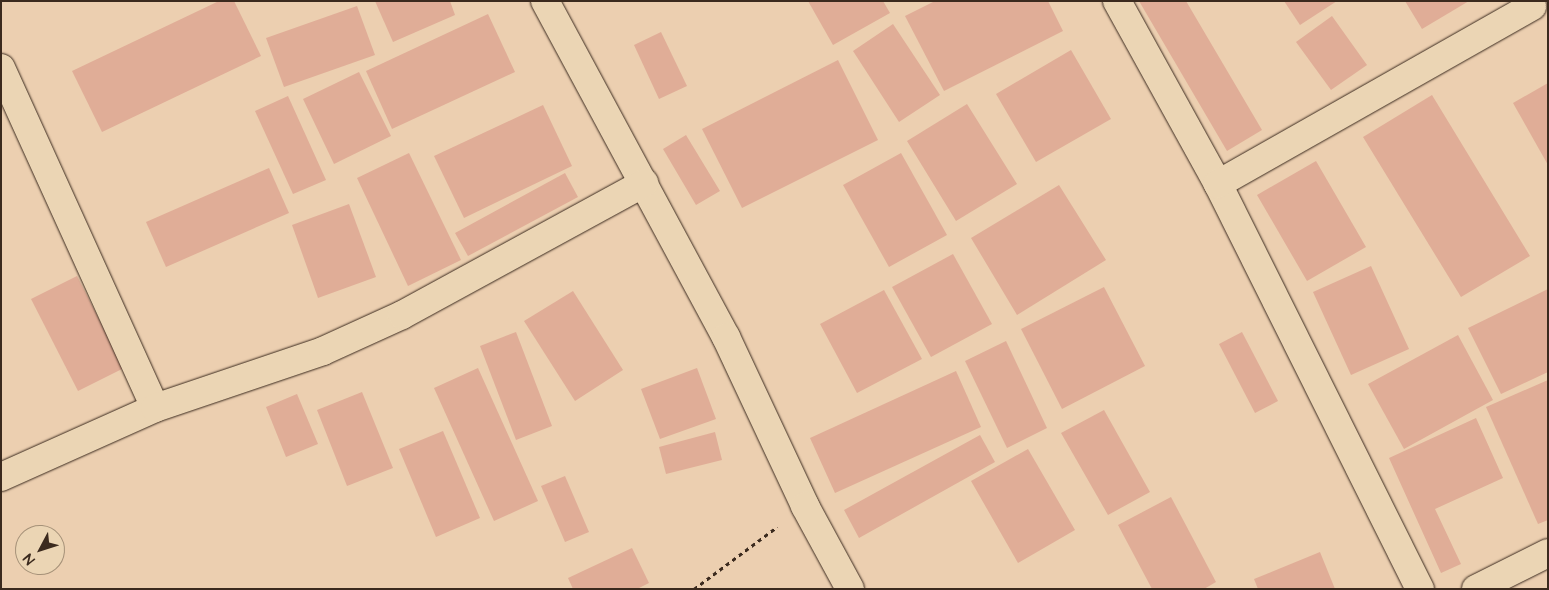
<!DOCTYPE html>
<style>
body{margin:0}
#map{position:relative;width:1549px;height:590px;overflow:hidden;background:#eccfb0;font-family:"Architects Daughter",sans-serif}
div>[style]{position:absolute}
[style*='--x']{left:calc(var(--x)*1px);top:calc(var(--y)*1px);width:calc(var(--w)*1px);rotate:calc(var(--a)*1deg)}
.building>*{inset:0;background:#e0ad97}
.path>*{height:3px;margin-top:-1.5px;transform-origin:0;background:repeating-linear-gradient(90deg,#3b2a1e 0 4px,transparent 0 8px)}
.roads{filter:drop-shadow(0 0 1px #3b2a1e) drop-shadow(0 0 1px #3b2a1e)}
.minor>*{height:28px;margin:-14px;padding:0 14px;transform-origin:14px;border-radius:14px;background:#ebd5b4}
span{translate:-50% -50%;white-space:nowrap;text-align:center;line-height:1.15;-webkit-text-stroke:4px #ebd5b4;paint-order:stroke}
.frame{position:absolute;inset:0;border:2px solid #3b2a1e;pointer-events:none}
.north{position:absolute;left:15px;top:525px;width:50px;height:50px;box-sizing:border-box;background:#ebd5b4;border:1px solid #a59178;border-radius:50%;rotate:230deg;font-size:14px;font-weight:700;line-height:20px;text-align:center;color:#3b2a1e}
.north::after{content:'';display:block;margin:auto;width:18px;height:22px;background:#3b2a1e;clip-path:polygon(50% 0,100% 100%,50% 72%,0 100%)}
</style>
<div id="map">
<div class="building">
<div style="clip-path:polygon(219px 1px,234px 1px,261px 56px,102px 132px,72px 71px)"></div>
<div style="clip-path:polygon(375px 1px,450px 1px,455px 15px,393px 42px)"></div>
<div style="clip-path:polygon(808px 1px,883px 1px,890px 13px,833px 45px)"></div>
<div style="clip-path:polygon(935px 1px,1048px 1px,1063px 31px,944px 91px,905px 16px)"></div>
<div style="clip-path:polygon(1139px 1px,1186px 1px,1262px 130px,1227px 151px)"></div>
<div style="clip-path:polygon(1284px 1px,1337px 1px,1300px 25px)"></div>
<div style="clip-path:polygon(1405px 1px,1469px 1px,1422px 29px)"></div>
<div style="clip-path:polygon(357px 6px,375px 55px,284px 87px,266px 38px)"></div>
<div style="clip-path:polygon(488px 14px,515px 72px,392px 129px,366px 71px)"></div>
<div style="clip-path:polygon(1332px 16px,1367px 65px,1331px 90px,1296px 42px)"></div>
<div style="clip-path:polygon(893px 24px,940px 95px,899px 122px,853px 51px)"></div>
<div style="clip-path:polygon(661px 32px,687px 86px,659px 99px,634px 45px)"></div>
<div style="clip-path:polygon(1071px 50px,1111px 119px,1036px 162px,996px 94px)"></div>
<div style="clip-path:polygon(838px 60px,878px 140px,742px 208px,702px 129px)"></div>
<div style="clip-path:polygon(359px 72px,391px 136px,334px 164px,303px 99px)"></div>
<div style="clip-path:polygon(1548px 83px,1548px 165px,1513px 103px)"></div>
<div style="clip-path:polygon(1432px 95px,1530px 256px,1461px 297px,1363px 137px)"></div>
<div style="clip-path:polygon(288px 96px,326px 180px,293px 194px,255px 111px)"></div>
<div style="clip-path:polygon(967px 104px,1017px 184px,956px 221px,907px 141px)"></div>
<div style="clip-path:polygon(543px 105px,572px 166px,464px 218px,434px 156px)"></div>
<div style="clip-path:polygon(686px 135px,720px 191px,696px 205px,663px 149px)"></div>
<div style="clip-path:polygon(409px 153px,461px 260px,408px 286px,357px 178px)"></div>
<div style="clip-path:polygon(901px 153px,947px 235px,889px 267px,843px 185px)"></div>
<div style="clip-path:polygon(1316px 161px,1366px 247px,1307px 281px,1257px 195px)"></div>
<div style="clip-path:polygon(269px 168px,289px 213px,166px 267px,146px 222px)"></div>
<div style="clip-path:polygon(565px 173px,578px 197px,468px 256px,455px 233px)"></div>
<div style="clip-path:polygon(1059px 185px,1106px 260px,1017px 315px,971px 238px)"></div>
<div style="clip-path:polygon(349px 204px,376px 277px,318px 298px,292px 225px)"></div>
<div style="clip-path:polygon(953px 254px,992px 324px,931px 357px,892px 287px)"></div>
<div style="clip-path:polygon(1371px 266px,1409px 349px,1351px 375px,1313px 292px)"></div>
<div style="clip-path:polygon(77px 276px,124px 368px,78px 391px,31px 299px)"></div>
<div style="clip-path:polygon(1104px 287px,1145px 366px,1062px 409px,1021px 329px)"></div>
<div style="clip-path:polygon(1548px 289px,1548px 372px,1501px 394px,1468px 328px)"></div>
<div style="clip-path:polygon(884px 290px,922px 359px,857px 393px,820px 324px)"></div>
<div style="clip-path:polygon(573px 291px,623px 370px,575px 401px,524px 321px)"></div>
<div style="clip-path:polygon(516px 332px,552px 426px,516px 440px,480px 346px)"></div>
<div style="clip-path:polygon(1242px 332px,1278px 401px,1255px 413px,1219px 344px)"></div>
<div style="clip-path:polygon(1458px 335px,1493px 400px,1404px 449px,1368px 384px)"></div>
<div style="clip-path:polygon(1006px 341px,1047px 428px,1007px 448px,965px 361px)"></div>
<div style="clip-path:polygon(478px 368px,538px 501px,494px 521px,434px 388px)"></div>
<div style="clip-path:polygon(697px 368px,716px 419px,660px 439px,641px 389px)"></div>
<div style="clip-path:polygon(956px 371px,981px 427px,835px 493px,810px 438px)"></div>
<div style="clip-path:polygon(1548px 380px,1548px 520px,1538px 524px,1486px 407px)"></div>
<div style="clip-path:polygon(362px 392px,393px 468px,347px 486px,317px 410px)"></div>
<div style="clip-path:polygon(297px 394px,318px 444px,286px 457px,266px 407px)"></div>
<div style="clip-path:polygon(1104px 410px,1150px 492px,1108px 515px,1061px 433px)"></div>
<div style="clip-path:polygon(1476px 418px,1503px 478px,1435px 509px,1461px 564px,1441px 573px,1389px 458px)"></div>
<div style="clip-path:polygon(443px 431px,480px 518px,436px 537px,399px 449px)"></div>
<div style="clip-path:polygon(715px 432px,722px 460px,666px 474px,659px 447px)"></div>
<div style="clip-path:polygon(980px 435px,995px 462px,859px 538px,844px 510px)"></div>
<div style="clip-path:polygon(1028px 449px,1075px 530px,1018px 563px,971px 481px)"></div>
<div style="clip-path:polygon(565px 476px,589px 532px,565px 542px,541px 486px)"></div>
<div style="clip-path:polygon(1171px 497px,1216px 582px,1204px 589px,1152px 589px,1118px 525px)"></div>
<div style="clip-path:polygon(632px 548px,649px 583px,637px 589px,573px 589px,568px 578px)"></div>
<div style="clip-path:polygon(1320px 552px,1335px 589px,1258px 589px,1254px 579px)"></div>
</div>
<div class="path">
<div style="--x:694;--y:589;--w:104;--a:-36.8"></div>
</div>
<div class="roads">
<div class="minor">
<div style="--x:545;--y:1;--w:382;--a:61.7"></div>
<div style="--x:726;--y:337;--w:187;--a:64.9"></div>
<div style="--x:805;--y:506;--w:94;--a:61.5"></div>
<div style="--x:1117;--y:1;--w:209;--a:61.1"></div>
<div style="--x:1218;--y:184;--w:453;--a:63.5"></div>
<div style="--x:1;--y:68;--w:373;--a:65.6"></div>
<div style="--x:1218;--y:184;--w:361;--a:-29.5"></div>
<div style="--x:1;--y:477;--w:169;--a:-24.1"></div>
<div style="--x:155;--y:408;--w:177;--a:-18.7"></div>
<div style="--x:323;--y:351;--w:87;--a:-24.5"></div>
<div style="--x:402;--y:315;--w:276;--a:-28.6"></div>
<div style="--x:1476;--y:589;--w:80;--a:-26.6"></div>
</div>
</div>
<div class="frame"></div>
<div class="north">N</div>
</div>
